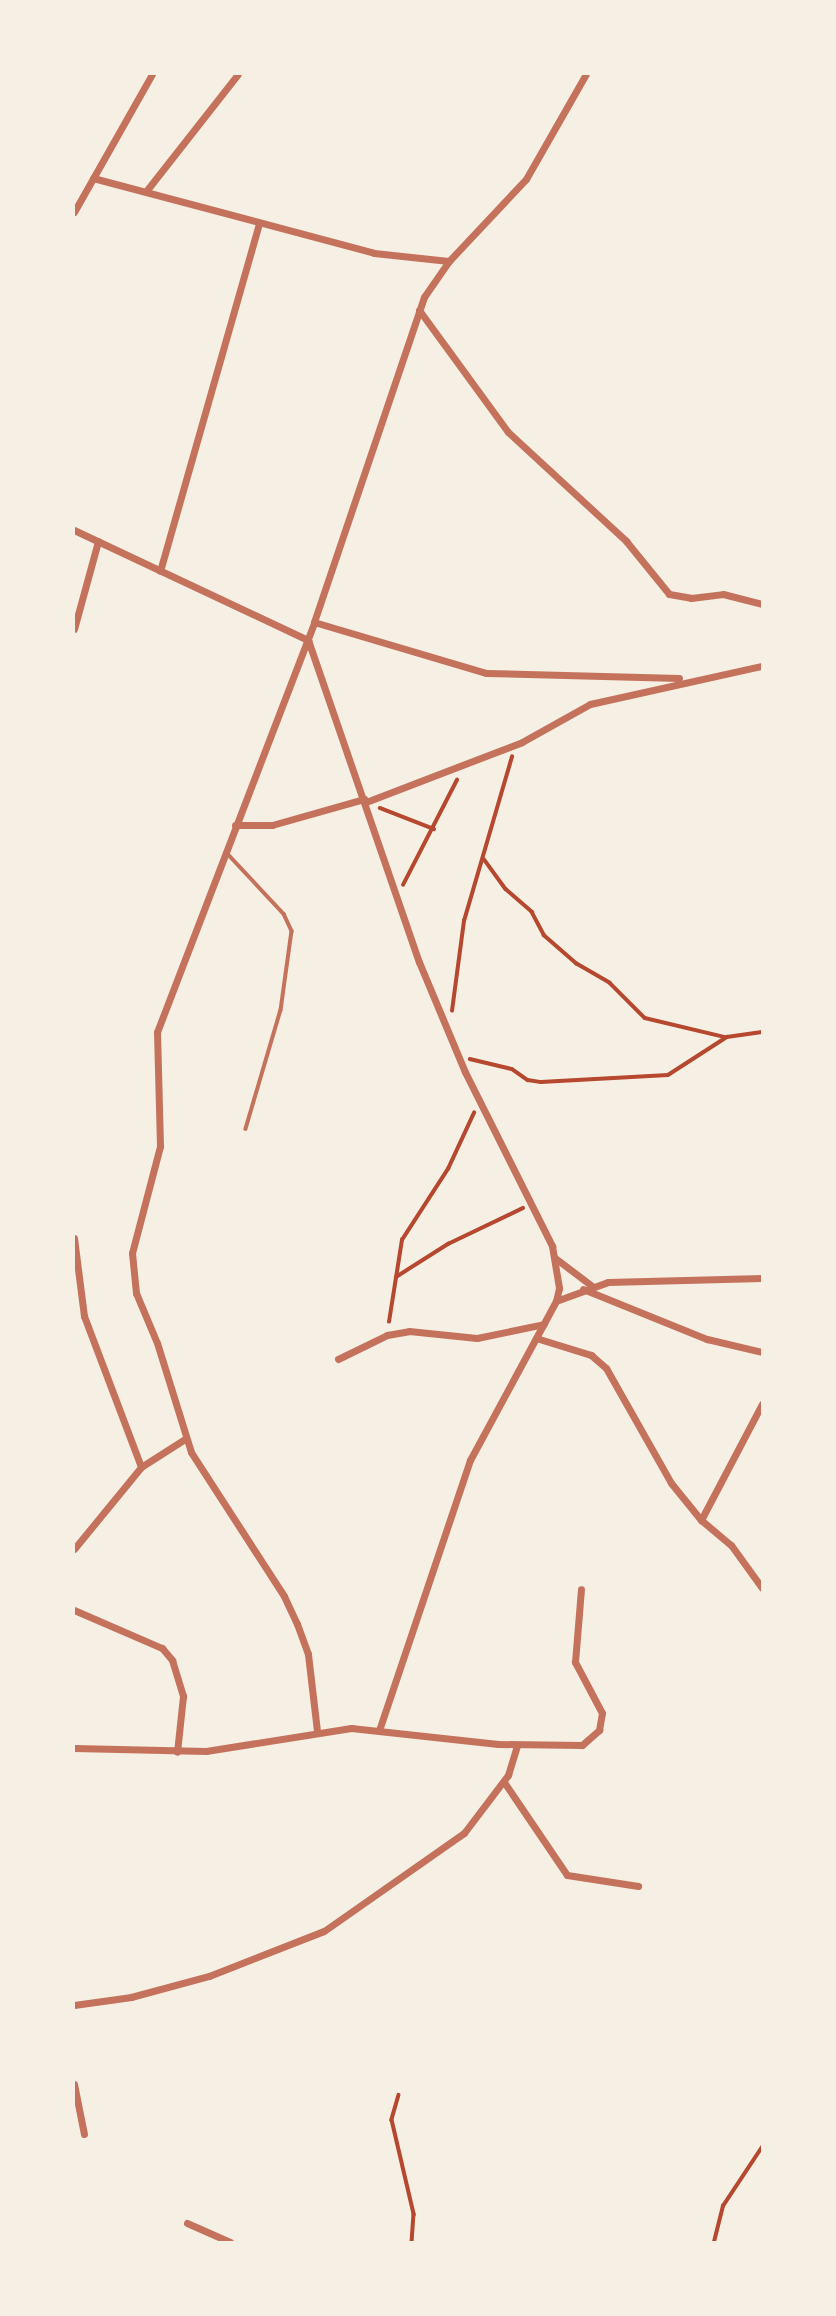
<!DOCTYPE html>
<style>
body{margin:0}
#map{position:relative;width:836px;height:2316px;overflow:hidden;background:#f6efe4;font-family:"Alegreya Sans",sans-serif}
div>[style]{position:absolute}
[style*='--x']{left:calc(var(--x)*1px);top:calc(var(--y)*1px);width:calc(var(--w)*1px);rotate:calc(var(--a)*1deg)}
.path>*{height:3.5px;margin:-1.75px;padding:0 1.75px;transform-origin:1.75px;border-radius:1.75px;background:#b5482f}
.service>*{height:3.5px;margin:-1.75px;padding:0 1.75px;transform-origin:1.75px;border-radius:1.75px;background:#c5725c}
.minor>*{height:7px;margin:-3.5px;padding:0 3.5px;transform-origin:3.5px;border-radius:3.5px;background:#c5725c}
span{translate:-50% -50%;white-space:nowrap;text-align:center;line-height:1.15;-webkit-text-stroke:6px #f6efe4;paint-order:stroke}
.frame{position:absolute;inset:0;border:75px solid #f6efe4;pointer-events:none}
</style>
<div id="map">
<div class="path">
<div style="--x:380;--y:808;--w:58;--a:21.3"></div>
<div style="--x:484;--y:859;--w:37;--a:54"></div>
<div style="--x:506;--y:889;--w:35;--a:41"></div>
<div style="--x:532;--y:912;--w:26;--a:62"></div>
<div style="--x:544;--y:935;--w:43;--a:41.2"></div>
<div style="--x:576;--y:963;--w:39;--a:30"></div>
<div style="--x:610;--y:983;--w:49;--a:45"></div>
<div style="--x:645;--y:1018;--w:82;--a:13.4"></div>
<div style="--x:403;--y:885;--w:118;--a:-62.8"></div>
<div style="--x:452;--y:1011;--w:91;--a:-82.4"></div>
<div style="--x:464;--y:921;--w:171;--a:-73.7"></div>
<div style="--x:470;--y:1059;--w:43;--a:13.4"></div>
<div style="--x:512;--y:1069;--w:19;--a:35"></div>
<div style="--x:528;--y:1080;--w:13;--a:9"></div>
<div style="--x:541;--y:1082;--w:127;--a:-3.2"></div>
<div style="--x:668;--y:1075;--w:70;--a:-32.8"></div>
<div style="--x:727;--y:1037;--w:35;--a:-8"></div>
<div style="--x:396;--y:1277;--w:62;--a:-32.4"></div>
<div style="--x:448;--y:1244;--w:83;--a:-25.6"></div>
<div style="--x:389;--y:1322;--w:83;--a:-81"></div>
<div style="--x:402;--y:1240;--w:85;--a:-57.1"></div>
<div style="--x:448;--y:1169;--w:62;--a:-65.1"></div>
<div style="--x:399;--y:2095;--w:26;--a:106"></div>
<div style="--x:392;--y:2120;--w:97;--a:76.8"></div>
<div style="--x:414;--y:2214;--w:28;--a:94"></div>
<div style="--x:714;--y:2242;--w:37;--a:-76"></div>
<div style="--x:723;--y:2206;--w:71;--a:-56.5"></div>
</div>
<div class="service">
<div style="--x:226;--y:852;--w:85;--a:46.9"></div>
<div style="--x:284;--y:914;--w:19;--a:65"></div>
<div style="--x:292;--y:931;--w:80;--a:97.9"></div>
<div style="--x:281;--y:1010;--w:124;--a:106.4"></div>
</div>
<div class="minor">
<div style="--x:93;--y:178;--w:291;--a:14.9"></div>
<div style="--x:374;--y:253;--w:75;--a:6.1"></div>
<div style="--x:147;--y:190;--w:147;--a:-51.9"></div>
<div style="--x:74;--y:212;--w:159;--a:-60.5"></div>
<div style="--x:419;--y:310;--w:151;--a:53.9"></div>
<div style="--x:508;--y:432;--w:161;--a:42.7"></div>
<div style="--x:626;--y:541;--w:68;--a:50.9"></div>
<div style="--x:669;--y:594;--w:22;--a:10"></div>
<div style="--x:691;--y:598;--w:32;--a:-7"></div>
<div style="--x:723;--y:594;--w:40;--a:14.4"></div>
<div style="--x:74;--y:530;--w:259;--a:25.2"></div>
<div style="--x:308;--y:640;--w:341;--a:71"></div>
<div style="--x:419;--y:962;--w:119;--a:67.3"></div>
<div style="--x:465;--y:1072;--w:195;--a:63.4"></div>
<div style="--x:552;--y:1246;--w:43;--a:80.5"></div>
<div style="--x:559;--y:1288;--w:13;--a:103"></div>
<div style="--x:556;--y:1301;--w:181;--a:118.4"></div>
<div style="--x:470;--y:1460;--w:283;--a:108.6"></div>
<div style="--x:160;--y:571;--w:362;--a:-74.1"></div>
<div style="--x:314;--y:622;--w:179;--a:16.5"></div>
<div style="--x:486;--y:673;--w:193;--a:1.5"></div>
<div style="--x:74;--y:629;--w:91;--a:-74.7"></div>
<div style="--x:366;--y:802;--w:167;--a:-21"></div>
<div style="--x:522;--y:742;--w:78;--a:-29.2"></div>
<div style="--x:590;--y:704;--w:176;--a:-12.5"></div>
<div style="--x:235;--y:825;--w:37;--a:0"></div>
<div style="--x:272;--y:825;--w:96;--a:-15.8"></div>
<div style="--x:74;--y:1238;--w:79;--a:82.7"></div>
<div style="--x:84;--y:1316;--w:161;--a:69.3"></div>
<div style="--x:555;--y:1258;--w:46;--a:37.1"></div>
<div style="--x:583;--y:1289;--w:134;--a:22"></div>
<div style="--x:707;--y:1339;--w:57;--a:13.3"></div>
<div style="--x:556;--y:1301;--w:55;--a:-20.1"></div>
<div style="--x:608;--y:1282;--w:154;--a:-1.5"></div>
<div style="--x:536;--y:1338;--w:58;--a:17.2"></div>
<div style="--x:591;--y:1355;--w:20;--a:41"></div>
<div style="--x:606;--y:1368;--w:132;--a:60.5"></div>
<div style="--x:671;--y:1483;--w:48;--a:51"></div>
<div style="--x:701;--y:1520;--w:39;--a:40"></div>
<div style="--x:731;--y:1545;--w:53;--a:54.2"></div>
<div style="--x:338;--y:1359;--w:55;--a:-26.1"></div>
<div style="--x:387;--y:1335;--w:22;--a:-10"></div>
<div style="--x:409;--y:1331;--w:68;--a:5.9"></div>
<div style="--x:477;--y:1338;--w:68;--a:-11.8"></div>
<div style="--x:701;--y:1520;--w:131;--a:-62.3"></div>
<div style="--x:74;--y:1549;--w:106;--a:-50.7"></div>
<div style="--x:141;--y:1467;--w:52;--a:-32.5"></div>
<div style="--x:74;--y:1610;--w:96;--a:23.4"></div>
<div style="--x:162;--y:1648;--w:16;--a:50"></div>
<div style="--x:172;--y:1660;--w:38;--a:73"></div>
<div style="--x:183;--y:1696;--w:56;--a:96.1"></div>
<div style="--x:317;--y:1731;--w:78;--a:-96.7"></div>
<div style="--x:308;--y:1654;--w:32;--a:-110"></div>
<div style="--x:297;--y:1624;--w:31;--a:-115"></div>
<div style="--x:284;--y:1596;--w:171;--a:-122.9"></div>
<div style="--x:191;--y:1452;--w:114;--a:-107.3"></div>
<div style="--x:157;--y:1343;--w:54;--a:-112.8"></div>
<div style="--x:136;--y:1293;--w:40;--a:-95.7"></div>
<div style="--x:132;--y:1253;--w:111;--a:-75.3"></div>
<div style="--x:160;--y:1146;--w:114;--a:-91.5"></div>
<div style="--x:157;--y:1032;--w:439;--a:-69"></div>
<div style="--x:314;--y:622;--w:343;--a:-71.3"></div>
<div style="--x:424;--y:297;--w:44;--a:-55.2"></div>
<div style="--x:449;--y:261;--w:112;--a:-46.8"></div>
<div style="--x:526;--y:179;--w:121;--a:-60.3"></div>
<div style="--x:74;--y:1748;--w:132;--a:1.3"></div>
<div style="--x:206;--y:1751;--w:147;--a:-9"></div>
<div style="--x:351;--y:1728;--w:148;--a:6.2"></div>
<div style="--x:498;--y:1744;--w:84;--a:0.7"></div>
<div style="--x:582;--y:1745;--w:23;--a:-41"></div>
<div style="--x:599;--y:1730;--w:17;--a:-80"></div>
<div style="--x:602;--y:1713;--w:58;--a:-117.9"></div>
<div style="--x:575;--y:1662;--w:73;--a:-85.3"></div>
<div style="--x:504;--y:1782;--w:112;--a:55.9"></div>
<div style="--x:567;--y:1875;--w:72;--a:8.8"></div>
<div style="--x:74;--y:2005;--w:58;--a:-8"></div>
<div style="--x:131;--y:1997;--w:81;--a:-15.1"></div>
<div style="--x:209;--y:1976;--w:123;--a:-21.4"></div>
<div style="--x:324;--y:1931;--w:171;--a:-35"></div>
<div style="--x:464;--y:1833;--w:73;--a:-52.8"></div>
<div style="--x:508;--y:1775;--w:31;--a:-73"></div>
<div style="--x:74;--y:2084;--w:51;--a:78.7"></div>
<div style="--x:187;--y:2223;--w:47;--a:23.8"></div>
</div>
<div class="frame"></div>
</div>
